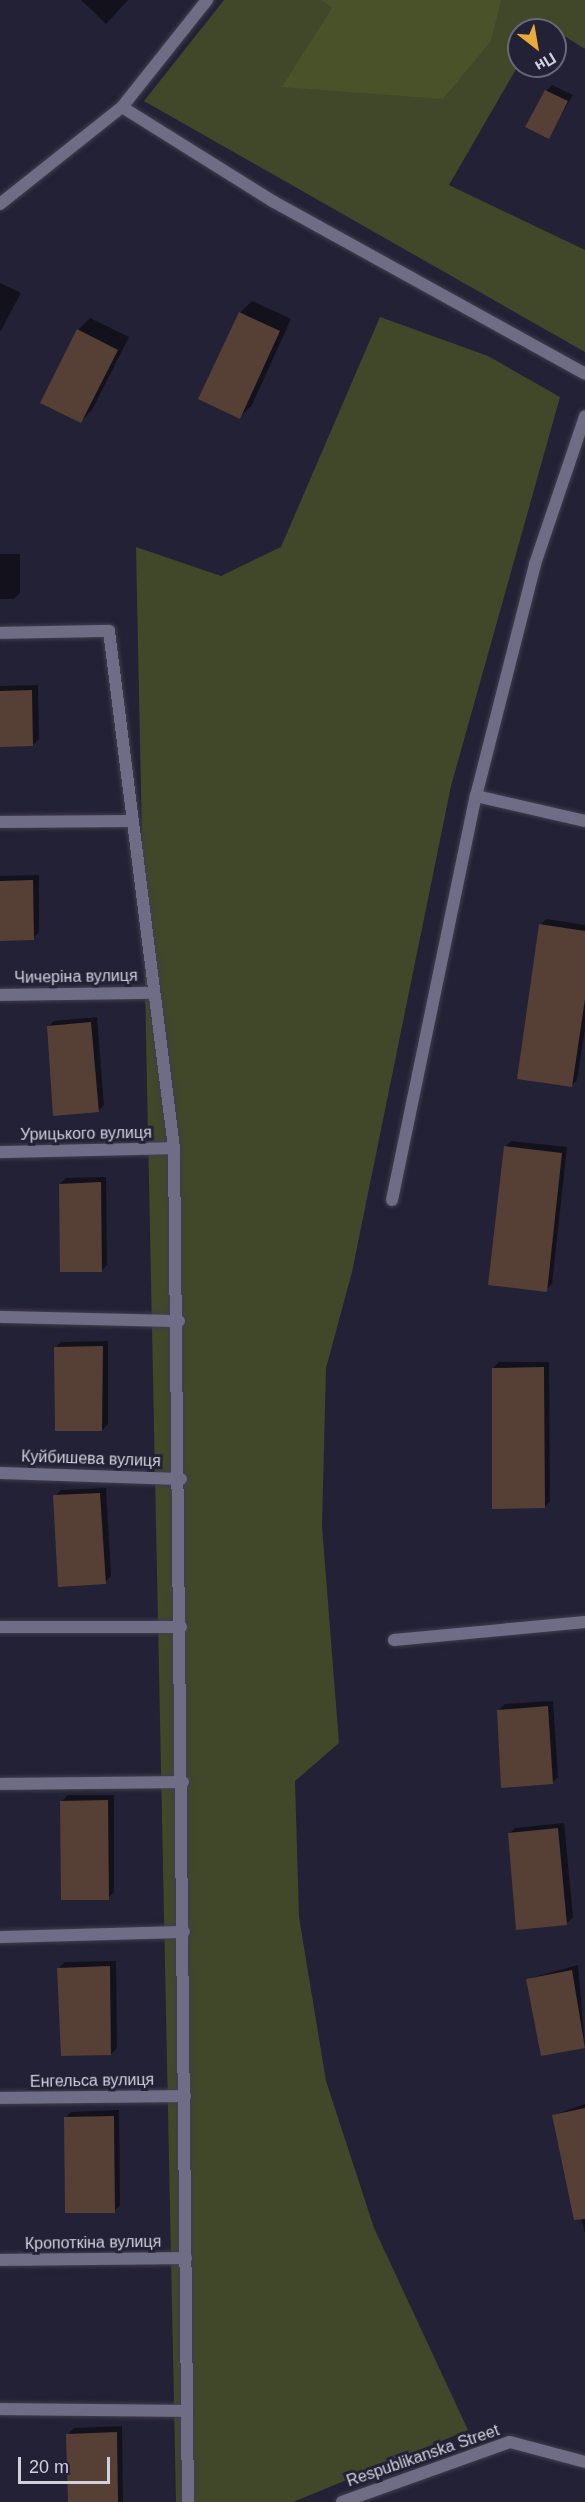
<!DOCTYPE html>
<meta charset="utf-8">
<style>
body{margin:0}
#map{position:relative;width:585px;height:2502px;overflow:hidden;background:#232135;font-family:Arial,sans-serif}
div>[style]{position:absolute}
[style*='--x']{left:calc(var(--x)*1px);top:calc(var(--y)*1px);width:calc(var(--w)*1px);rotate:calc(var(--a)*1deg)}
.green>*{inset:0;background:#414829}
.forest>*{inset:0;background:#495229}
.shadow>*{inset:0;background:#0007}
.building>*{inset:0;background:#563f35}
.roads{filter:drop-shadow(0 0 2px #403d4e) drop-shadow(0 0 2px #403d4e)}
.street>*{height:12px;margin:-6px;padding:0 6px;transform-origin:6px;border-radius:6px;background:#6f6d85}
span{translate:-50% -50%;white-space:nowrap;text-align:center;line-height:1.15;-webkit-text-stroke:6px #232135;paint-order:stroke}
.street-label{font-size:16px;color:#d1d0dd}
.north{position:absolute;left:507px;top:18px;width:60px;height:60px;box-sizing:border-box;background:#232135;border:2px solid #696778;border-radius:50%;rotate:149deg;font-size:16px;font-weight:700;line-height:24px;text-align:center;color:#d1d0dd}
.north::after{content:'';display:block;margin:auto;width:21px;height:27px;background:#eaaa39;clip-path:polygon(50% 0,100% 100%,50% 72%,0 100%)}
.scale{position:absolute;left:18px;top:2457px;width:92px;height:27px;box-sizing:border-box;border:3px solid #d1d0dd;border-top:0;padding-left:8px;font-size:18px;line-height:21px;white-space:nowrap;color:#d1d0dd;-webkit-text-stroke:4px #232135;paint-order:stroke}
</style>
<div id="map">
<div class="green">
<div style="clip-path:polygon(224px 0,585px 0,585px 49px,555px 30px,519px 30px,519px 64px,449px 185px,585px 250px,585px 352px,144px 101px)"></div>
<div style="clip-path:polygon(380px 317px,488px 356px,560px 397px,451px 786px,352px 1272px,326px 1368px,322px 1526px,339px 1743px,295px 1781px,299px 1917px,326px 2081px,374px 2228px,468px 2430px,293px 2502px,176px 2502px,136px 547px,221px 576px,281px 547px)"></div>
</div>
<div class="forest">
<div style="clip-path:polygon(322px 0,501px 0,491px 41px,443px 99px,282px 87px,332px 8px)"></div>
</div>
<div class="shadow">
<div style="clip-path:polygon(81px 0,128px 0,106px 24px)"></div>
<div style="clip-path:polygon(552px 85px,573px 95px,548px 137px,546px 91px)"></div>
<div style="clip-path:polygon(0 283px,21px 293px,0 332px)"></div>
<div style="clip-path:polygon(252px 301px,291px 319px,252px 405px,240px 417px,240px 313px)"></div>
<div style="clip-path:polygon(90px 318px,129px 337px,92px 410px,80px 422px,42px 402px,78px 330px)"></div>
<div style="clip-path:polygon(0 554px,20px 554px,20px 593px,14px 599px,0 599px)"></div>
<div style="clip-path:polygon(38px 685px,39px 739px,33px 745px,0 745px,0 686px)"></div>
<div style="clip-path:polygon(39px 875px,39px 932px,33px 938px,0 939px,0 876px)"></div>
<div style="clip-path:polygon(546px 919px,585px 925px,585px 1029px,577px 1080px,571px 1086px,540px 925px)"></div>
<div style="clip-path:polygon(97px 1017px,104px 1105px,98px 1111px,48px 1027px,54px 1021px)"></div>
<div style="clip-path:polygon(511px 1141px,567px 1147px,552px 1284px,546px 1290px,505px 1147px)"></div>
<div style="clip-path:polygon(106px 1177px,107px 1265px,101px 1271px,60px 1184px,66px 1178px)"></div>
<div style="clip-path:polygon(108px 1341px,108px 1424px,102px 1430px,55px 1348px,61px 1342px)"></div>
<div style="clip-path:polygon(499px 1362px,549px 1362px,550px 1501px,545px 1507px,493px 1368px)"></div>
<div style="clip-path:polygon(106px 1488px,111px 1576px,105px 1582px,55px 1496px,61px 1490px)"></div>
<div style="clip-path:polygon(553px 1701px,558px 1777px,552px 1783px,499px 1710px,505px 1704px)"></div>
<div style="clip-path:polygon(68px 1795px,114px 1795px,114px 1892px,108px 1898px,62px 1801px)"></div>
<div style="clip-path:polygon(564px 1823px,573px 1917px,567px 1923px,509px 1834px,515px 1828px)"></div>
<div style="clip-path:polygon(116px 1961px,117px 2048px,111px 2054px,59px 1968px,65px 1962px)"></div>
<div style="clip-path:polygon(578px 1965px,585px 2047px,542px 2054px,527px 1979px)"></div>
<div style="clip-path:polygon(585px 2104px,585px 2233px,554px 2115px)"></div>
<div style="clip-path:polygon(119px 2110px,120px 2205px,114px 2211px,65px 2118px,71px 2112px)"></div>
<div style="clip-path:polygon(122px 2426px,123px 2502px,69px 2502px,68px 2434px,74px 2428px)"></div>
</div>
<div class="building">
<div style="clip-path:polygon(545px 90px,568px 101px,549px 139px,525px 127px)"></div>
<div style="clip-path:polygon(239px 312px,280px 331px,240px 419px,198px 399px)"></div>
<div style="clip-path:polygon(77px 329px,118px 350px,81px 423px,40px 403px)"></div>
<div style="clip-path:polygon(32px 690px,33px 746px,0 747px,0 691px)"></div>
<div style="clip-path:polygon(33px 880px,34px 940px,0 941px,0 881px)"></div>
<div style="clip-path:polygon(539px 924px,585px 931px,585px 999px,572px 1087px,517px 1079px)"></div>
<div style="clip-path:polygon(91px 1022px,99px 1112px,53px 1116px,47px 1026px)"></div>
<div style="clip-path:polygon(504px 1146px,562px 1153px,547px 1292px,488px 1285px)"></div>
<div style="clip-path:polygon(101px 1182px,102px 1272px,60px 1272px,59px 1184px)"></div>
<div style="clip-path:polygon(103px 1346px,102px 1431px,55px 1431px,54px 1347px)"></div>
<div style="clip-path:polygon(544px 1367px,545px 1508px,492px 1509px,492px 1368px)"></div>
<div style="clip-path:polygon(100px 1493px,106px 1584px,58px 1587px,53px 1495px)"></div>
<div style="clip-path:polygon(548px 1706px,553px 1784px,501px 1788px,497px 1710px)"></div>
<div style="clip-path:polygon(108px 1800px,109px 1900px,61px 1900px,60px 1801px)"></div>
<div style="clip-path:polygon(558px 1828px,567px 1925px,516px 1930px,508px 1833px)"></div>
<div style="clip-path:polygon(110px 1966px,111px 2055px,61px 2056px,57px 1968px)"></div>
<div style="clip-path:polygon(572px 1970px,585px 2048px,541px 2056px,526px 1979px)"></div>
<div style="clip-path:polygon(585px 2108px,585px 2219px,574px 2220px,552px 2115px)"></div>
<div style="clip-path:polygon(114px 2116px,115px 2213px,65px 2213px,64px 2117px)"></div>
<div style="clip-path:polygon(117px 2432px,118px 2502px,68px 2502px,66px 2434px)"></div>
</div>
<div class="roads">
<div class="street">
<div style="--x:122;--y:107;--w:179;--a:32"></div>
<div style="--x:274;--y:202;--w:355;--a:28.9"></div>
<div style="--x:0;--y:204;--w:156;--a:-38.5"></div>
<div style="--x:122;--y:107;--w:137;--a:-51.5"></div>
<div style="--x:0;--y:633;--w:109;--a:-1.1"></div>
<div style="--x:109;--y:631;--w:521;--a:82.83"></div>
<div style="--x:174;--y:1148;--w:1354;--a:89.41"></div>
<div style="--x:476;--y:796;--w:112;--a:12.9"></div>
<div style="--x:0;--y:822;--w:129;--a:-0.4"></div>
<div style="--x:0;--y:995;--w:152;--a:-0.8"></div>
<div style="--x:0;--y:1152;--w:174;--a:-1.3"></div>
<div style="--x:392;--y:1200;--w:413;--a:-78.3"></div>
<div style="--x:476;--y:796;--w:239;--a:-75.7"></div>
<div style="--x:535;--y:564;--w:156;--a:-71.3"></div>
<div style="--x:0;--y:1317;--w:179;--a:1.3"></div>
<div style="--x:0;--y:1473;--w:181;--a:1.9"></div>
<div style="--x:0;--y:1627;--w:181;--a:0"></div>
<div style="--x:394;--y:1640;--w:192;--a:-5.4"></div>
<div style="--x:0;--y:1784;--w:183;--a:-0.6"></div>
<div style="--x:0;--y:1937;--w:184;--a:-1.6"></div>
<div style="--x:0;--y:2098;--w:185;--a:-0.6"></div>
<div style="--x:0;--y:2260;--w:186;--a:-0.6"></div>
<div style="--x:0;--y:2409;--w:187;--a:0.6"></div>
<div style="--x:342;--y:2502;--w:178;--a:-19.7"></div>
<div style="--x:510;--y:2442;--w:78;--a:14.9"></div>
</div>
</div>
<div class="street-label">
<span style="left:76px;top:977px;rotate:-1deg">Чичеріна вулиця</span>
<span style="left:86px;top:1134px;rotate:-1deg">Урицького вулиця</span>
<span style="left:91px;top:1459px;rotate:2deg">Куйбишева вулиця</span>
<span style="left:92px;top:2081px;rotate:-1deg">Енгельса вулиця</span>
<span style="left:93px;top:2243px;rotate:-1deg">Кропоткіна вулиця</span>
<span style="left:423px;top:2456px;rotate:-19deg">Respublikanska Street</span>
</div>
<div class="north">Пн</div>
<div class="scale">20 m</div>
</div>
